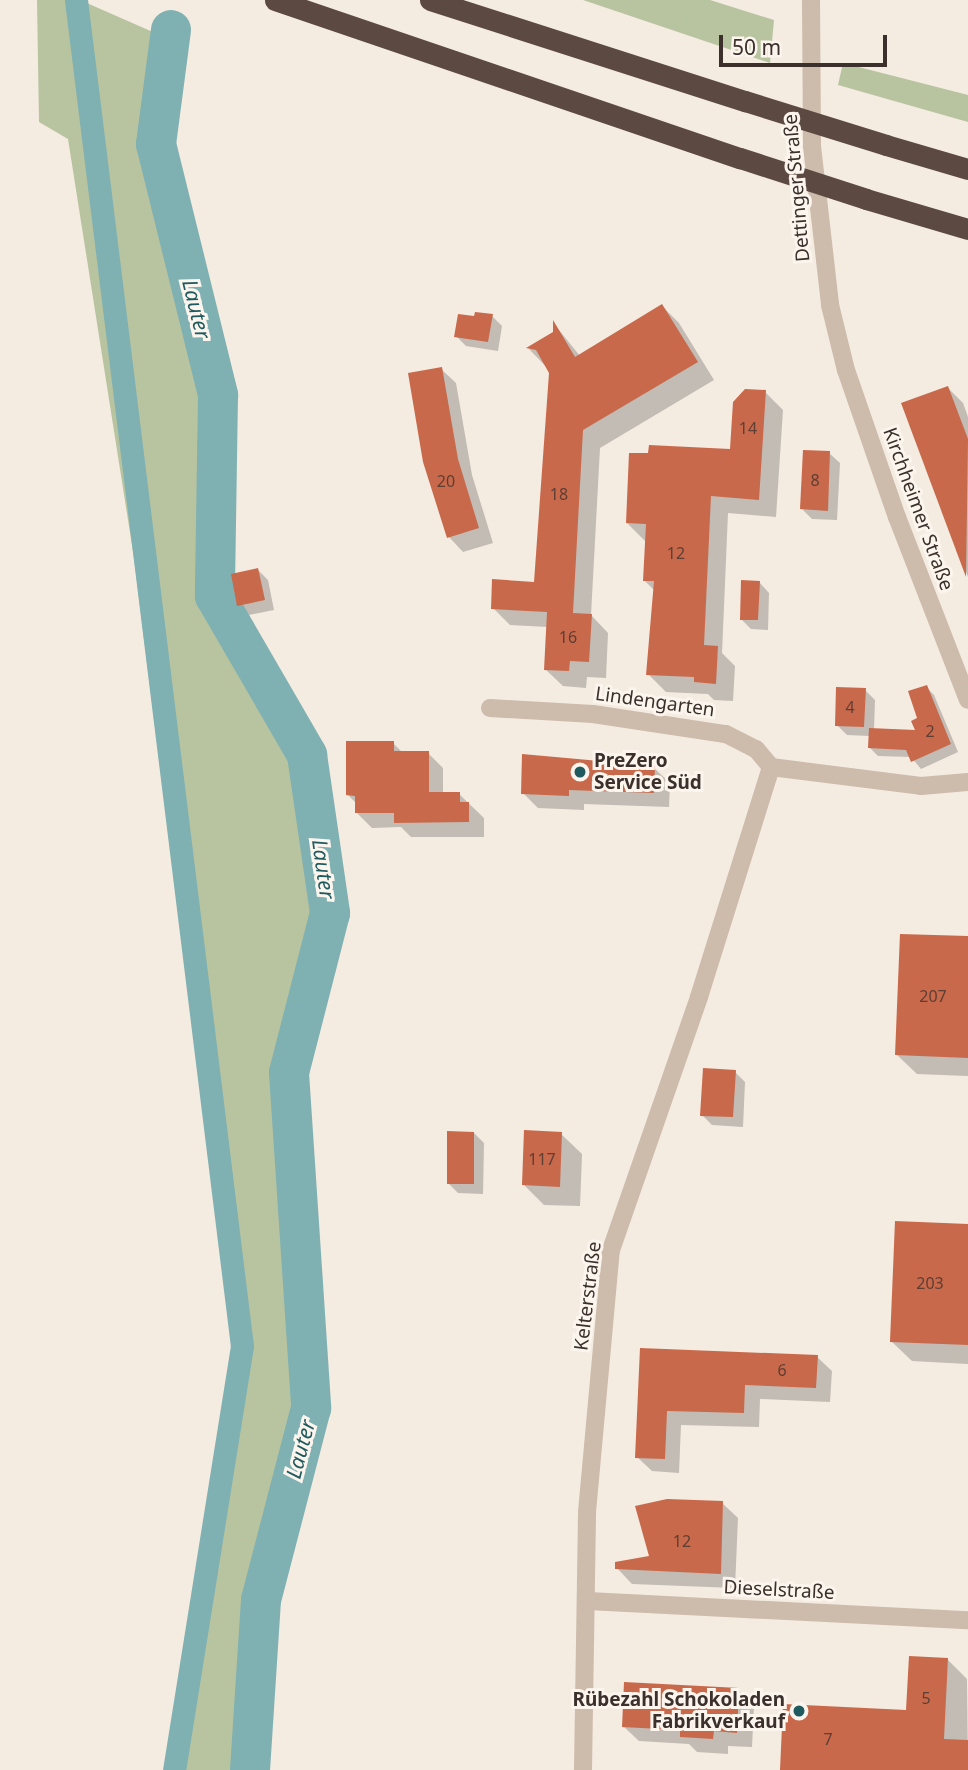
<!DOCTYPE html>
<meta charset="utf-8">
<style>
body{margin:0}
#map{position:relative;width:968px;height:1770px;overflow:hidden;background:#f4ebe1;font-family:"Noto Sans",sans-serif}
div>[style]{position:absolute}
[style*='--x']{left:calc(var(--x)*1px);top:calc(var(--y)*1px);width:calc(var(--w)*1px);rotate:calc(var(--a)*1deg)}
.green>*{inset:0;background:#b8c4a0}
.shadow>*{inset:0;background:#0003}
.canal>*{height:23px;margin:-11.5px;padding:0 11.5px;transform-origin:11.5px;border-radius:11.5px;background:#7fb0b2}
.river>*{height:40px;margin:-20px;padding:0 20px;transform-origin:20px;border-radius:20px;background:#7fb0b2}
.building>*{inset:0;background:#c8694b}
.minor>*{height:18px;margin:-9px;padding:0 9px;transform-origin:9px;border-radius:9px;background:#cdbbac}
.highway>*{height:21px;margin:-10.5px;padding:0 10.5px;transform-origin:10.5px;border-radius:10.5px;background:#5c4a42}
.highway-bridge>*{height:21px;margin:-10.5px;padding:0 10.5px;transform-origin:10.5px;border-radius:10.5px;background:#5c4a42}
.dots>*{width:19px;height:19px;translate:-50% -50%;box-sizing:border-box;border:4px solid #fbf5ee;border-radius:50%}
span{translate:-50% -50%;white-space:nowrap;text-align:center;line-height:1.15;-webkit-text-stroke:6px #fbf5ee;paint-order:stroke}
.number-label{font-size:16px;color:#5e3e33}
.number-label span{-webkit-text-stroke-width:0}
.street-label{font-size:19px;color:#3b302b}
.poi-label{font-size:19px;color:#3b302b;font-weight:700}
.left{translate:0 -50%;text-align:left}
.right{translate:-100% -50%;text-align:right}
.water-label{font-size:21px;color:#1f5a5e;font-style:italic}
.scale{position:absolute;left:719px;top:35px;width:168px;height:32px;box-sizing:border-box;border:4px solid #3b302b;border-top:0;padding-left:9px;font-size:21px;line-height:24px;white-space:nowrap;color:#3b302b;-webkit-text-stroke:5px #fbf5ee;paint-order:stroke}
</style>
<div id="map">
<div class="green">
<div style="clip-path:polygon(37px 0,80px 0,187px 47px,169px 150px,230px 385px,225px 594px,317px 750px,343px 912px,299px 1076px,320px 1406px,267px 1601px,255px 1770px,166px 1770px,232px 1346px,134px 558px,68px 139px,39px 122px)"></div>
<div style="clip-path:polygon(583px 0,710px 0,774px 20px,770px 63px)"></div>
<div style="clip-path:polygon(843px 63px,968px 95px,968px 122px,838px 85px)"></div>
</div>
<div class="shadow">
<div style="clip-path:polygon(662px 306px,679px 323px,714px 380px,600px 448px,591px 615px,608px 633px,606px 678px,587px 677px,586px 688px,563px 686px,545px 669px,548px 627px,510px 625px,493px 608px,535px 584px,551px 372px,529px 349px,555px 333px,555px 325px,580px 356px)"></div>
<div style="clip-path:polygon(492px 316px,502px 326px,498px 351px,466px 346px,456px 336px,476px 318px)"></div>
<div style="clip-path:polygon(441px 369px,456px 383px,472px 475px,493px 543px,463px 552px,449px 537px,425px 461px)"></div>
<div style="clip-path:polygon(948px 388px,963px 403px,968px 417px,968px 577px,903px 404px)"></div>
<div style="clip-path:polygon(765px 392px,783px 410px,776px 517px,728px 513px,722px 653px,735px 666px,733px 701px,714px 700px,708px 694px,666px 692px,648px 674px,656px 592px,645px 581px,645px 541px,627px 523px,732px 450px)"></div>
<div style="clip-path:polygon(829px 453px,840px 463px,837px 520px,812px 519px,802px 509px)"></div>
<div style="clip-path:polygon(258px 570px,268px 580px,274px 610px,249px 615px,239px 605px)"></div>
<div style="clip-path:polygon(759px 582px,769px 593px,768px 630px,751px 629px,741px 619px)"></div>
<div style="clip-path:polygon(926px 687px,934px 695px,958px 752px,921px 769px,911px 757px,878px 756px,870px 748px,870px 736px,847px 735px,837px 725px,865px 690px,875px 700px,874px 730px,918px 732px)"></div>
<div style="clip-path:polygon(393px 743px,403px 753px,428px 753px,443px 768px,443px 794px,459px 794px,484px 818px,484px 837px,411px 837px,401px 827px,372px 828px,357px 813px,357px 804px,348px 795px)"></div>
<div style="clip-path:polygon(654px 768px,670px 783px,669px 807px,584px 804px,584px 810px,538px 808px,523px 793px)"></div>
<div style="clip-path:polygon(968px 938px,968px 1076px,917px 1074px,897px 1055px)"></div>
<div style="clip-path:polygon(735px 1072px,745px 1082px,743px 1127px,712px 1125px,702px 1115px)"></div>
<div style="clip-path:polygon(474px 1133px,484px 1143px,483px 1194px,458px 1193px,448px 1183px)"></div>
<div style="clip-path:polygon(561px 1134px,582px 1154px,580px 1206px,544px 1205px,524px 1185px)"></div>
<div style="clip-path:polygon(968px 1226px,968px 1364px,912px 1361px,891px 1341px)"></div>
<div style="clip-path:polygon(642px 1350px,817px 1357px,832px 1371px,830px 1402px,760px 1399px,759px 1427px,681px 1425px,679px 1473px,652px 1471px,637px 1457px)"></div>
<div style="clip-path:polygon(722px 1503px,738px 1518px,735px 1588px,632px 1584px,617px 1568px,651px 1557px)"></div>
<div style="clip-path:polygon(947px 1659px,967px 1679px,968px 1770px,781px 1770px,908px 1712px)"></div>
<div style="clip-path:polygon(738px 1690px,754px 1705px,752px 1747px,728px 1746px,728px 1754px,697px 1752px,689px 1744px,639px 1741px,623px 1726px)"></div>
</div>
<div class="canal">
<div style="--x:76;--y:0;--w:1356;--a:82.97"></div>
<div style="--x:242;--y:1346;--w:429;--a:99.1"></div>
</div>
<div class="river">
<div style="--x:171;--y:30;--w:115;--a:97.5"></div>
<div style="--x:156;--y:144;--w:259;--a:76.1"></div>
<div style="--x:218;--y:395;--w:201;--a:90.9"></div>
<div style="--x:215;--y:596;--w:184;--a:59.9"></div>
<div style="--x:307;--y:755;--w:160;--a:81.7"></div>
<div style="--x:330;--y:913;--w:165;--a:104.4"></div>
<div style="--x:289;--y:1073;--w:336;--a:86.2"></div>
<div style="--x:311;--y:1408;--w:198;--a:104.6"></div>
<div style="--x:261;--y:1600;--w:170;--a:93.7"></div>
</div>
<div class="building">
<div style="clip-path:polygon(662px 304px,698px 362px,583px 430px,573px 613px,592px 614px,589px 662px,570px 661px,569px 671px,544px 670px,547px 612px,491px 609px,492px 579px,534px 582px,549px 373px,536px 350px,526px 348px,553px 332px,553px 320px,575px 357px)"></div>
<div style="clip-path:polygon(475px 312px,493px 314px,488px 342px,454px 337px,458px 314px,474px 316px)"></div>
<div style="clip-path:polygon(442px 367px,458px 459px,479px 528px,447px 538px,423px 462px,408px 373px)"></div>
<div style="clip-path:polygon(948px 386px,968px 439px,966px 577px,901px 403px)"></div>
<div style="clip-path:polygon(745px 389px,766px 390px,759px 500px,711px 496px,704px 645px,718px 646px,716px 684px,694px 682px,694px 677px,646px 675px,654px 581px,643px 581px,646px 524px,626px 523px,629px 453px,648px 453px,649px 445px,730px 449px,733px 402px)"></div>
<div style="clip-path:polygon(803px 450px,830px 451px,828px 511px,800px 509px)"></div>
<div style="clip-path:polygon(258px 568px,265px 600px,237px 606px,231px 574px)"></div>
<div style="clip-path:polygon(741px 580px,760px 581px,758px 620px,740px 620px)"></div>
<div style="clip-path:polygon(927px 685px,951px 744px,911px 762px,906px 750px,868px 748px,869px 728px,915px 730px,911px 721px,917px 718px,908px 691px)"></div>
<div style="clip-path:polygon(836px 687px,866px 688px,864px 727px,835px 726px)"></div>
<div style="clip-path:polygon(346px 741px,394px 741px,394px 751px,429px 751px,429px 792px,460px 792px,460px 802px,469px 802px,469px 822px,394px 823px,394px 813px,355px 813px,355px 796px,346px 795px)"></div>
<div style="clip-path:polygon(522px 754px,655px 766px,654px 793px,569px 790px,569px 796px,521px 794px)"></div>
<div style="clip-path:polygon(900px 934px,968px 936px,968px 1058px,895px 1055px)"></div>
<div style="clip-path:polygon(703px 1068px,736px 1070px,733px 1117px,700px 1116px)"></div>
<div style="clip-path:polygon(524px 1130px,562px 1132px,560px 1187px,522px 1185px)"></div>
<div style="clip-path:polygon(447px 1131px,474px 1132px,474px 1184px,447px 1184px)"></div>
<div style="clip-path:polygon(895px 1221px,968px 1224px,968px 1345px,890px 1342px)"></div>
<div style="clip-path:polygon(640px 1348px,818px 1355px,816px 1388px,745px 1385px,744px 1413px,667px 1411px,665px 1459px,635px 1458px)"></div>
<div style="clip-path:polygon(667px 1499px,723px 1501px,721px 1574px,615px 1569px,615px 1562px,649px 1556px,635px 1506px)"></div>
<div style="clip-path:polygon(909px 1656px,948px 1658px,944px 1739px,968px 1740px,968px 1770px,780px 1770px,783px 1704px,906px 1710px)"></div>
<div style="clip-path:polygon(624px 1682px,739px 1688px,737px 1733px,714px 1731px,713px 1739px,680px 1737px,680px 1730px,622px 1727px)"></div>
</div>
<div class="minor">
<div style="--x:811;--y:0;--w:146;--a:89.6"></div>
<div style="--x:812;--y:146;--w:160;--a:83.5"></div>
<div style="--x:830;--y:305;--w:67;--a:76.2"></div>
<div style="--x:846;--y:370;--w:156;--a:70.9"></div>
<div style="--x:897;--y:517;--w:196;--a:68.8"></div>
<div style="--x:490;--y:708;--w:103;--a:3.3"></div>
<div style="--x:593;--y:714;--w:134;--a:8.6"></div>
<div style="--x:726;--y:734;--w:34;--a:27"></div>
<div style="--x:756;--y:749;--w:23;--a:50"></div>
<div style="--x:771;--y:767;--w:151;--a:7.2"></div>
<div style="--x:921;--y:786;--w:47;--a:-4.9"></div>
<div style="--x:588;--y:1601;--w:380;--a:2.9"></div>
<div style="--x:583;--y:1770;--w:258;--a:-89.1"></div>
<div style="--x:587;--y:1512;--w:263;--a:-84.8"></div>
<div style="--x:611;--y:1250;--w:268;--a:-70.8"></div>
<div style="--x:699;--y:997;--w:241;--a:-72.6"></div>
</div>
<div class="highway">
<div style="--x:275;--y:0;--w:491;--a:18.8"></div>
<div style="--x:430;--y:0;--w:331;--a:17.8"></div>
<div style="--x:886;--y:145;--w:85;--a:16.3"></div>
<div style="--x:866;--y:199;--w:106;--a:16.4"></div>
</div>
<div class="highway-bridge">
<div style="--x:745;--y:101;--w:148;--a:17.3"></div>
<div style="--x:740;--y:158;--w:133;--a:18"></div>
</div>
<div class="dots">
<div style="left:580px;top:772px;background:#1f5a5e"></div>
<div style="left:799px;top:1711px;background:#1f5a5e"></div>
</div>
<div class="number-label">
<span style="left:748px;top:428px">14</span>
<span style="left:815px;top:480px">8</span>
<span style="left:446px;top:481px">20</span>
<span style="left:559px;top:494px">18</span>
<span style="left:676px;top:553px">12</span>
<span style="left:568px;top:637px">16</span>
<span style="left:850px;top:707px">4</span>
<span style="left:930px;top:731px">2</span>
<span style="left:933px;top:996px">207</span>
<span style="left:542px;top:1159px">117</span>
<span style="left:930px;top:1283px">203</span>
<span style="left:782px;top:1370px">6</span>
<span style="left:682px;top:1541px">12</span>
<span style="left:926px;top:1698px">5</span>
<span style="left:828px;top:1739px">7</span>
</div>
<div class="street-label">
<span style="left:797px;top:188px;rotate:-95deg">Dettinger Straße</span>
<span style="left:918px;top:509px;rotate:70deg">Kirchheimer Straße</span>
<span style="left:655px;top:702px;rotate:8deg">Lindengarten</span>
<span style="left:588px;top:1296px;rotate:-83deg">Kelterstraße</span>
<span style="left:779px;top:1590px;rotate:3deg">Dieselstraße</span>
</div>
<div class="poi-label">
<span class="left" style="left:594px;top:772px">PreZero<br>Service Süd</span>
<span class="right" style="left:785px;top:1711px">Rübezahl Schokoladen<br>Fabrikverkauf</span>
</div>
<div class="water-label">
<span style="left:197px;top:309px;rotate:76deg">Lauter</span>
<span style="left:324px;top:869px;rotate:82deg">Lauter</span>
<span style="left:300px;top:1449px;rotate:-75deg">Lauter</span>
</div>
<div class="scale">50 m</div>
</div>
